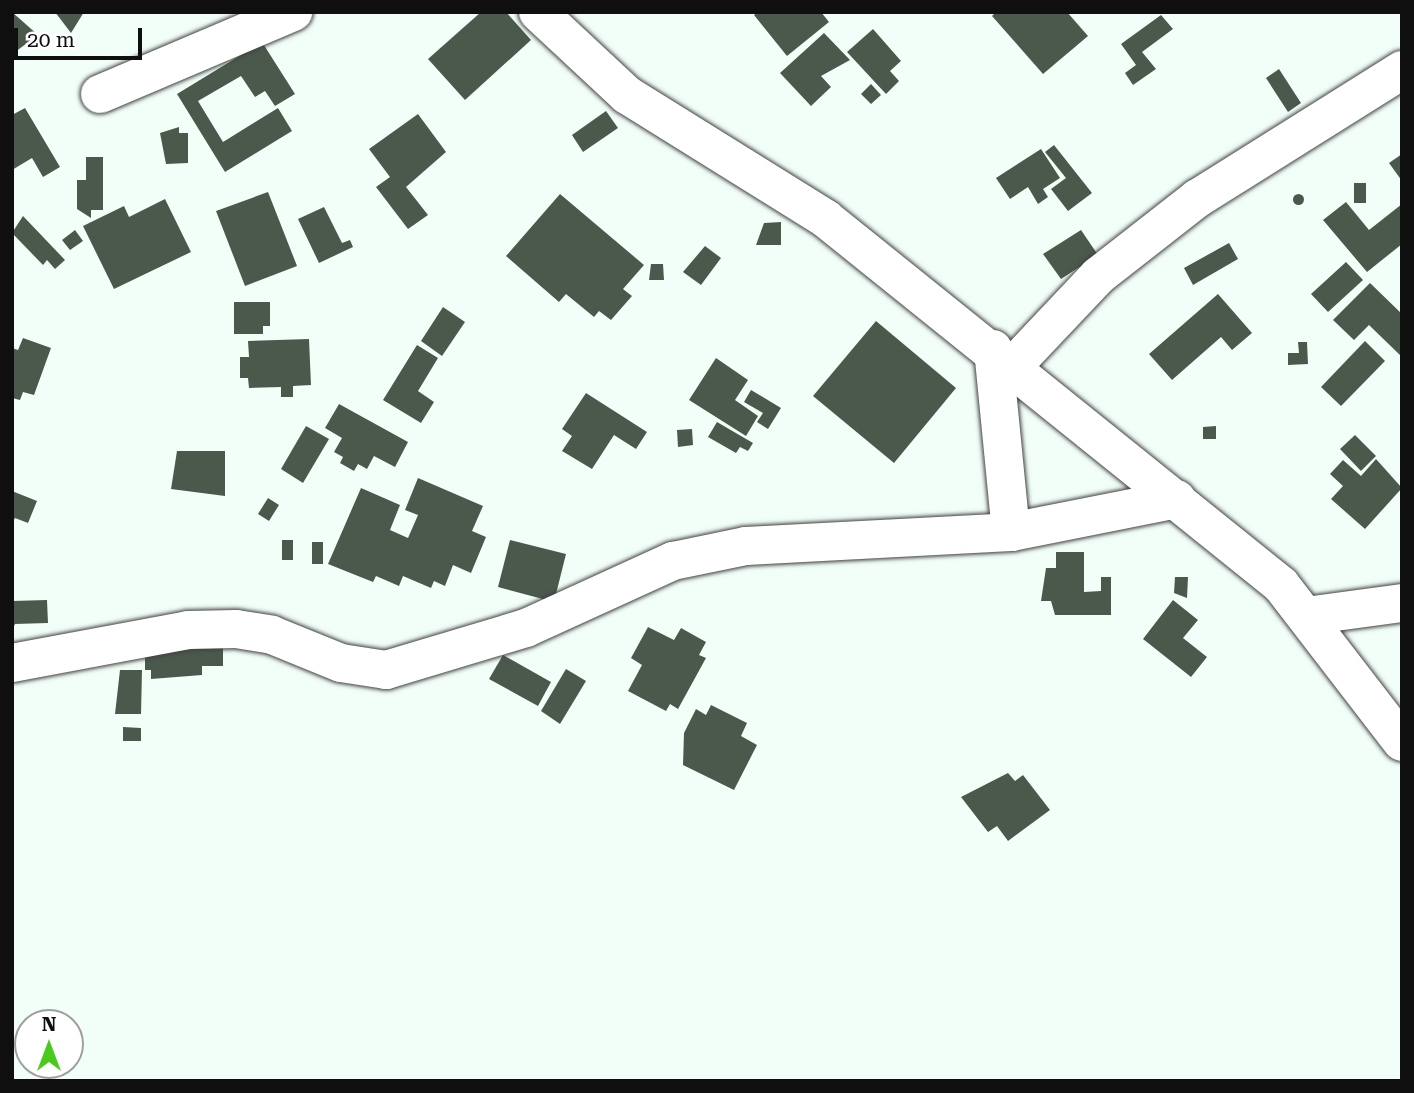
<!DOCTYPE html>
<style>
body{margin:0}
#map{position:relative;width:1414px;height:1093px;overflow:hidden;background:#f2fff9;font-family:"Roboto Serif",serif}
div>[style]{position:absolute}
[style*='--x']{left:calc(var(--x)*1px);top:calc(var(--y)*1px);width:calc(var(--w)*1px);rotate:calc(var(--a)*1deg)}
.building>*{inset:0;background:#4b594d}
.round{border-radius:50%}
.roads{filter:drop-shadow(0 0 2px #424242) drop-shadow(0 0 2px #424242)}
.minor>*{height:38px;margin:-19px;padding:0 19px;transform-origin:19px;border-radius:19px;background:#fff}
span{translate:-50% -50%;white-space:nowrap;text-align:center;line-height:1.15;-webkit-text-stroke:7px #fff;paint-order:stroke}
.frame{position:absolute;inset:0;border:14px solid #0f0f0f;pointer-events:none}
.north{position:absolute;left:14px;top:1009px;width:70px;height:70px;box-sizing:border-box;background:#fff;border:2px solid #9f9f9f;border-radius:50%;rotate:0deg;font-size:19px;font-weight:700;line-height:28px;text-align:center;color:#0f0f0f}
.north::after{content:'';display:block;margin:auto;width:24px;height:32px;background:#4acb1c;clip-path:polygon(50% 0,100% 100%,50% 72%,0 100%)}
.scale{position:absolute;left:14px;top:28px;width:128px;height:32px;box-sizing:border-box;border:4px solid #0f0f0f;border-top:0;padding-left:9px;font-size:21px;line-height:24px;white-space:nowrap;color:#0f0f0f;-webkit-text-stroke:5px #fff;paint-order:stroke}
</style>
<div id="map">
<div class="building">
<div style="clip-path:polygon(12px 12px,38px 35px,15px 52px,12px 48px)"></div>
<div style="clip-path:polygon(55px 12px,84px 12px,71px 33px)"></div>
<div style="clip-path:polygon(481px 12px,506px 12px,531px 40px,465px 100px,428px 59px)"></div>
<div style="clip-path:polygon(758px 12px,821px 12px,829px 22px,787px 56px,754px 15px)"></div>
<div style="clip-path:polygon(996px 12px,1067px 12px,1088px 36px,1043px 74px,992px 16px)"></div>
<div style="clip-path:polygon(1161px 15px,1173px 29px,1142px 52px,1156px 69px,1133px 85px,1125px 73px,1136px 65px,1121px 44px)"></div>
<div style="clip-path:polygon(873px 29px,901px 61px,890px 71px,899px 81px,886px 94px,847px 52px)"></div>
<div style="clip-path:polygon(824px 33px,850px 60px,821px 76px,831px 87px,811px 106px,780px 73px)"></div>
<div style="clip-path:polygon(262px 42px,295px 94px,275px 106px,265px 91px,255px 97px,241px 76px,198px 101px,223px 142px,278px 108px,292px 131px,225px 172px,177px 94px)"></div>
<div style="clip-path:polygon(1279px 69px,1301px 103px,1288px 112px,1266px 78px)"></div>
<div style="clip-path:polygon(871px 84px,881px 95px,871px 104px,861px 94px)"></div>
<div style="clip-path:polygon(25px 108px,60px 167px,43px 177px,32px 158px,12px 170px,12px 115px)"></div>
<div style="clip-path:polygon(606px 111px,618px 128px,583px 152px,572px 135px)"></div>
<div style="clip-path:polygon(418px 114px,446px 152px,406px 187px,428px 215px,408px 229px,376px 187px,390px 177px,369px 149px)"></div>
<div style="clip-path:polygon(179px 127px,179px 133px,188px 133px,188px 163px,166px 164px,160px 133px)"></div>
<div style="clip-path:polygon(1054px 145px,1092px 193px,1068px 211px,1051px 189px,1066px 178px,1045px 152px)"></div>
<div style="clip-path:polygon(1041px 149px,1060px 178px,1043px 189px,1048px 197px,1038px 204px,1028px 187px,1010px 199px,996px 178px)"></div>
<div style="clip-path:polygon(1402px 154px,1402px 181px,1389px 163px)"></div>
<div style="clip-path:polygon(86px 157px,103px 157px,103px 210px,91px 210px,91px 218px,77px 209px,77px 180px,86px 180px)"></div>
<div style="clip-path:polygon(1354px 183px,1366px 183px,1366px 203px,1354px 203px)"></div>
<div style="clip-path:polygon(268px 192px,297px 266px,245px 286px,216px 211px)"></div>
<div class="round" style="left:1292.5px;top:193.5px;width:11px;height:11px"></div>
<div style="clip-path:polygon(560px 194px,644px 265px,623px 289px,632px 296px,611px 320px,599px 311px,594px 317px,566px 294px,559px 302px,506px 256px)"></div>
<div style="clip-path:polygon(165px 199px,191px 252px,114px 289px,83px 226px,124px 206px,129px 217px)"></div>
<div style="clip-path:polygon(1346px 202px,1369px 230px,1402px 204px,1402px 244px,1367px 272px,1323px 220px)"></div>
<div style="clip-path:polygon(324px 207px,342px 243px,350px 240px,353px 247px,319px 263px,298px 219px)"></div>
<div style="clip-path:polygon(23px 216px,65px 260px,55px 269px,47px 260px,43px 265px,12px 233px)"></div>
<div style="clip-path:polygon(781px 222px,781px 245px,756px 245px,764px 223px)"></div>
<div style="clip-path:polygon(75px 230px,83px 241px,70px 250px,62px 240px)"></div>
<div style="clip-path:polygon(1081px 230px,1098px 255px,1061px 279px,1043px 254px)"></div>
<div style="clip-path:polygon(1229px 243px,1238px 259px,1193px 285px,1184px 268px)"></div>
<div style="clip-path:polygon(705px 246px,721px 258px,701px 285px,683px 272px)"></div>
<div style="clip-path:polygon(1346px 262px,1363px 280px,1328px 312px,1311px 294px)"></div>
<div style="clip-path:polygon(651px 264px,663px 264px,664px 280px,649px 280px)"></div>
<div style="clip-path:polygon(1370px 283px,1402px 314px,1402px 357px,1369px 325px,1354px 340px,1333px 320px)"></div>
<div style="clip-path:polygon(1218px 294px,1252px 333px,1232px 350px,1221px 337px,1172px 380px,1149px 354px)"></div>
<div style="clip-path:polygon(234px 302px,270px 302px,270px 326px,263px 326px,263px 334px,234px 334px)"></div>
<div style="clip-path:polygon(443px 307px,465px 322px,442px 356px,421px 341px)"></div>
<div style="clip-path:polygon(876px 321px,956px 388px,894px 463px,813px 396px)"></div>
<div style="clip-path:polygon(23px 338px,51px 348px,34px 395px,23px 392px,20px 400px,12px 398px,12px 348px,18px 350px)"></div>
<div style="clip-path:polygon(309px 339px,311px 385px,293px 386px,293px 397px,281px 397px,281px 387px,249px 388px,248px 378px,240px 378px,240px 357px,249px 357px,248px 341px)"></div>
<div style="clip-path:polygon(1365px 341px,1385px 361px,1341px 406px,1321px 387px)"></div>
<div style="clip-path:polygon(1298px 342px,1307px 342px,1308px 364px,1288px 365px,1288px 353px,1299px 353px)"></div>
<div style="clip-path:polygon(417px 345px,438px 358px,418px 391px,434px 402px,421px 423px,383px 400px)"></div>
<div style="clip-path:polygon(716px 358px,748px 380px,735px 400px,758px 416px,746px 436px,689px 400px)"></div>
<div style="clip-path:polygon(751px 390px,781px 408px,768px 429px,757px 422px,763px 413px,744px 402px)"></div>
<div style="clip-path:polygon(586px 393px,647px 432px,636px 449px,614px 435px,592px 469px,562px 451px,572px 436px,562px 429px)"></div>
<div style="clip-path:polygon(339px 404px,408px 442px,395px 467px,374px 456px,367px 469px,358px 464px,354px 471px,340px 463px,343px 457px,334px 452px,342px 438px,325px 428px)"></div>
<div style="clip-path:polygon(717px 422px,753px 443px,748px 451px,740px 447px,736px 453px,708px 437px)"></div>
<div style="clip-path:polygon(306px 426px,329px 439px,303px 483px,281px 469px)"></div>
<div style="clip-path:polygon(1216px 426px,1216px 439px,1203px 439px,1203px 427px)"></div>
<div style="clip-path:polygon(692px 429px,693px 445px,678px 447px,677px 430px)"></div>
<div style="clip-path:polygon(1355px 435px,1376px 456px,1361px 471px,1340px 449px)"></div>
<div style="clip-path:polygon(177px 451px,225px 451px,225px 496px,171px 489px)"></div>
<div style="clip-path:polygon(1376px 459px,1402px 488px,1365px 529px,1331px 499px,1343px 486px,1330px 474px,1343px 460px,1361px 476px)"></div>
<div style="clip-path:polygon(418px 478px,483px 506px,472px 531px,486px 537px,471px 573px,453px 565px,445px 586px,434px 581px,431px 588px,403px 576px,399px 586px,376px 576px,373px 582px,328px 564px,361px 488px,400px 505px,390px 530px,408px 538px,418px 515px,405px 510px)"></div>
<div style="clip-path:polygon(12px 491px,37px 501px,28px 523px,15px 518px,12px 523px)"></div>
<div style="clip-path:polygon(268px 498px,279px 505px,269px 521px,258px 514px)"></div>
<div style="clip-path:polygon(282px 540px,293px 540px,293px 560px,282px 560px)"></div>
<div style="clip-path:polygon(510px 540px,566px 554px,554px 602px,498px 587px)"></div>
<div style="clip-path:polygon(312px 542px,323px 542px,323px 564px,312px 564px)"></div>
<div style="clip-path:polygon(1056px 552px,1084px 552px,1084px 592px,1101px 591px,1101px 577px,1111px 577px,1111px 615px,1055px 615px,1051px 601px,1041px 601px,1046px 568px,1056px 568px)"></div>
<div style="clip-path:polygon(1175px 577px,1188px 577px,1187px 598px,1174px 593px)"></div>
<div style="clip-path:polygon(47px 600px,48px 623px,15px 624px,12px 631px,12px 601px)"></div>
<div style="clip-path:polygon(1173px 600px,1198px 620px,1183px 638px,1207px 657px,1191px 677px,1143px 639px)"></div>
<div style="clip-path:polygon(648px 627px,674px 640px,681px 628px,706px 642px,699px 655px,706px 658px,678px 709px,670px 704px,666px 711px,628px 691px,642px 665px,631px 658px)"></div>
<div style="clip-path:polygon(223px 645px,223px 666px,202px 666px,202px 675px,151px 679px,151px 670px,145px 670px,145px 655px)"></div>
<div style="clip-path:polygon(503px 655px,551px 682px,538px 706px,489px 679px)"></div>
<div style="clip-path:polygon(566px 669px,586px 681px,560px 724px,541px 711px)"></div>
<div style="clip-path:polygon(120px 670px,142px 670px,141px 714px,115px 714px)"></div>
<div style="clip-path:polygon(711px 705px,747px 723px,741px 736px,757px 745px,734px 790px,683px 765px,684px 733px,696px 709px,706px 715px)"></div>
<div style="clip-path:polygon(123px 727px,141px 728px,141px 741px,123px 741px)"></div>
<div style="clip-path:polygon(1008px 773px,1015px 781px,1023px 775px,1050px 810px,1008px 841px,997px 826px,988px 832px,961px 797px)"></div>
</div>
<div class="roads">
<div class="minor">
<div style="--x:538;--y:12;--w:122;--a:43"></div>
<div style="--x:627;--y:95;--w:234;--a:31.9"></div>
<div style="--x:826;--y:219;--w:584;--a:38.81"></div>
<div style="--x:1281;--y:585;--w:198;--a:52.4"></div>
<div style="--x:100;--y:94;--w:210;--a:-23"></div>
<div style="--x:993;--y:349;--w:184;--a:84.4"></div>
<div style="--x:1013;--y:366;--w:124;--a:-46.6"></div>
<div style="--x:1098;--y:276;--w:127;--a:-38"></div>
<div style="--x:1198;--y:198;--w:241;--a:-32.1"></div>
<div style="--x:1306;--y:616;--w:97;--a:-7.7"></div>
<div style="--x:12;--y:663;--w:179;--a:-10.6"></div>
<div style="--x:188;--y:630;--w:48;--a:-1.2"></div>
<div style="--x:236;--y:629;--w:36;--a:9"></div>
<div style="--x:272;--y:635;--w:74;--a:22.1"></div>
<div style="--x:341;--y:663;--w:46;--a:8.8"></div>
<div style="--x:386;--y:670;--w:146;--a:-16.7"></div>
<div style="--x:526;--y:628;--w:162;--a:-24.5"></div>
<div style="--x:673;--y:561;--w:75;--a:-11.6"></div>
<div style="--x:746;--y:546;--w:265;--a:-3"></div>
<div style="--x:1011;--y:532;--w:169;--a:-11.2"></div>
</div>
</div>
<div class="frame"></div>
<div class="north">N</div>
<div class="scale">20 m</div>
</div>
